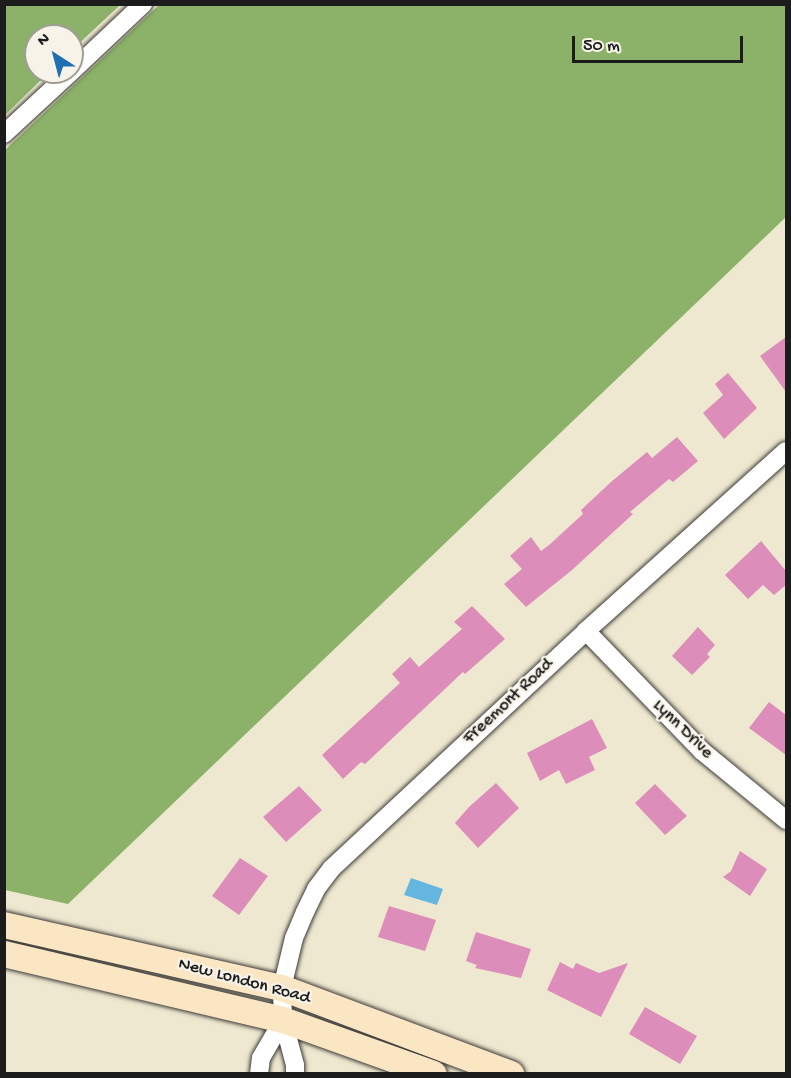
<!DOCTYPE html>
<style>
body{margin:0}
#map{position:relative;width:791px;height:1078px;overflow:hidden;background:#efe8d0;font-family:"Gochi Hand",sans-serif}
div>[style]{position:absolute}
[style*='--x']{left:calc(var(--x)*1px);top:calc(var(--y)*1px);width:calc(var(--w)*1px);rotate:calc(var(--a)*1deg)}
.forest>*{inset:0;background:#8bb268}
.water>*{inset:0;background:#64b6df}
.building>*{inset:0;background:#dc8db9}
.roads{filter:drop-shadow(0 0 2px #3c3b37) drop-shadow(0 0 2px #3c3b37)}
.minor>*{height:18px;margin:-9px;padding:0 9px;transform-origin:9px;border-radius:9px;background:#fff}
.secondary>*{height:26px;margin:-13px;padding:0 13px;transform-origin:13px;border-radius:13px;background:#fbe6c4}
span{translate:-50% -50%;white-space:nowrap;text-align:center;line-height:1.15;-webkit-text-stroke:4.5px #f7f3e8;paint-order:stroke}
.street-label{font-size:18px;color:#1c1c1c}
.frame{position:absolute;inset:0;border:6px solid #1c1c1c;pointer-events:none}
.north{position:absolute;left:24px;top:24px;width:60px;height:60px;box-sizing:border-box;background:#f7f3e8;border:2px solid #9f9d96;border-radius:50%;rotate:324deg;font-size:16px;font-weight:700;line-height:24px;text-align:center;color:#1c1c1c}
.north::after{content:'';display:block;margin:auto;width:21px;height:27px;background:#1f6fb2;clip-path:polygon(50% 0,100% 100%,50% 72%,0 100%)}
.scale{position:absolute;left:572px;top:36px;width:171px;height:27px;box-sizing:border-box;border:3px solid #1c1c1c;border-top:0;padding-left:8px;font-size:18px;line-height:21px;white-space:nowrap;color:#1c1c1c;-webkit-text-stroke:4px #f7f3e8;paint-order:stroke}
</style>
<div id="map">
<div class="forest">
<div style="clip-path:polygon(5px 4px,120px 4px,120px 5px,72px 50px,72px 36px,36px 36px,36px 72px,49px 72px,5px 115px)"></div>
<div style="clip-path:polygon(159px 5px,786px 5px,786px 217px,68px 904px,5px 890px,5px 150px)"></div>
</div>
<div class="water">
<div style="clip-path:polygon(411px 878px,443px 889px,437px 905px,404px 895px)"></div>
</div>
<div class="building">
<div style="clip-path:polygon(786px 337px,786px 392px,760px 356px)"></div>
<div style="clip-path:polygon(728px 373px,757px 408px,724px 439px,703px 413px,723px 395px,715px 384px)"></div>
<div style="clip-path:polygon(677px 437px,698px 461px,673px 482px,669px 479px,630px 512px,633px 514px,572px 570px,526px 607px,504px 584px,522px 569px,510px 556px,531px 537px,541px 551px,549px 545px,583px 514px,581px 510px,611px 482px,647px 452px,652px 458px)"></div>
<div style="clip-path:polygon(761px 541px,786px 571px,786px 585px,774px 595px,763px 585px,748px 599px,725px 575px)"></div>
<div style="clip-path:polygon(472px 606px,505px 639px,465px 674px,463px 672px,365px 764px,361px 762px,343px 779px,322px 755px,400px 683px,392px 674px,410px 657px,419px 667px,462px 629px,454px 622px)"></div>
<div style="clip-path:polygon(698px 627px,715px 645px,707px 654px,710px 657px,692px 675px,672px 656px)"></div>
<div style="clip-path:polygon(769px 702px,786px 715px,786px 755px,749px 728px)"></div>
<div style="clip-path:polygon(592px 719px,607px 748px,589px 757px,595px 770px,566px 784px,559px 770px,540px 781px,527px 753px)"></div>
<div style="clip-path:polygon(496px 783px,519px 808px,478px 848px,455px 823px,469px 807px)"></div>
<div style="clip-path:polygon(655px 784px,687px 816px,665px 835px,635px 803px)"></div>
<div style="clip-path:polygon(299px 786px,322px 810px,286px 842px,263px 817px)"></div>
<div style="clip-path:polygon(740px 851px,767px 869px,750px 896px,723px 877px,731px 871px)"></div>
<div style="clip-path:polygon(240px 858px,268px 876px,239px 915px,212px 896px)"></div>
<div style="clip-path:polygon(389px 906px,436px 920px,425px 951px,378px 937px)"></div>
<div style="clip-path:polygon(476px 932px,531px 949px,521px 978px,475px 968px,477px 965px,466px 961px)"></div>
<div style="clip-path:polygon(560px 962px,573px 969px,576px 963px,599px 973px,628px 963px,601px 1017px,547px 990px)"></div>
<div style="clip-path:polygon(645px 1007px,697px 1036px,680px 1064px,629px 1034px)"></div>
</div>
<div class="roads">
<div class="minor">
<div style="--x:72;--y:71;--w:98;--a:-43.3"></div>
<div style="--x:4;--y:134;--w:91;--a:-42.8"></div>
<div style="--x:586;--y:631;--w:167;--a:46"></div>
<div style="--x:702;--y:751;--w:109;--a:39.4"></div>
<div style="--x:259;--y:1074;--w:16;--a:-83"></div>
<div style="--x:261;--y:1058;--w:44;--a:-59.9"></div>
<div style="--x:295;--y:1074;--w:9;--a:-90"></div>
<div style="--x:295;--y:1065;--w:47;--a:-104.9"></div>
<div style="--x:283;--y:1020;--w:32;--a:-92"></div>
<div style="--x:282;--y:988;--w:51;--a:-76.5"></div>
<div style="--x:294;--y:938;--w:28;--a:-67"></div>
<div style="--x:305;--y:912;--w:25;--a:-64"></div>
<div style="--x:316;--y:889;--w:26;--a:-53"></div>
<div style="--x:332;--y:868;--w:347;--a:-43"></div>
<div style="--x:586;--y:631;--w:269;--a:-42"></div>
</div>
<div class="secondary">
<div style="--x:4;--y:925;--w:285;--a:12.8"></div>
<div style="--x:282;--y:988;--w:245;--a:20.6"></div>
<div style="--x:4;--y:954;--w:287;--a:13.3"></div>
<div style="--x:283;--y:1020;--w:160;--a:19.7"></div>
</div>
</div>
<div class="street-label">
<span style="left:509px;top:702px;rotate:-43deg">Freemont Road</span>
<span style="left:682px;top:730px;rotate:44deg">Lynn Drive</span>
<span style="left:244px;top:982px;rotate:15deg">New London Road</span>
</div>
<div class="frame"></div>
<div class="north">N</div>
<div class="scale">50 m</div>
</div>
